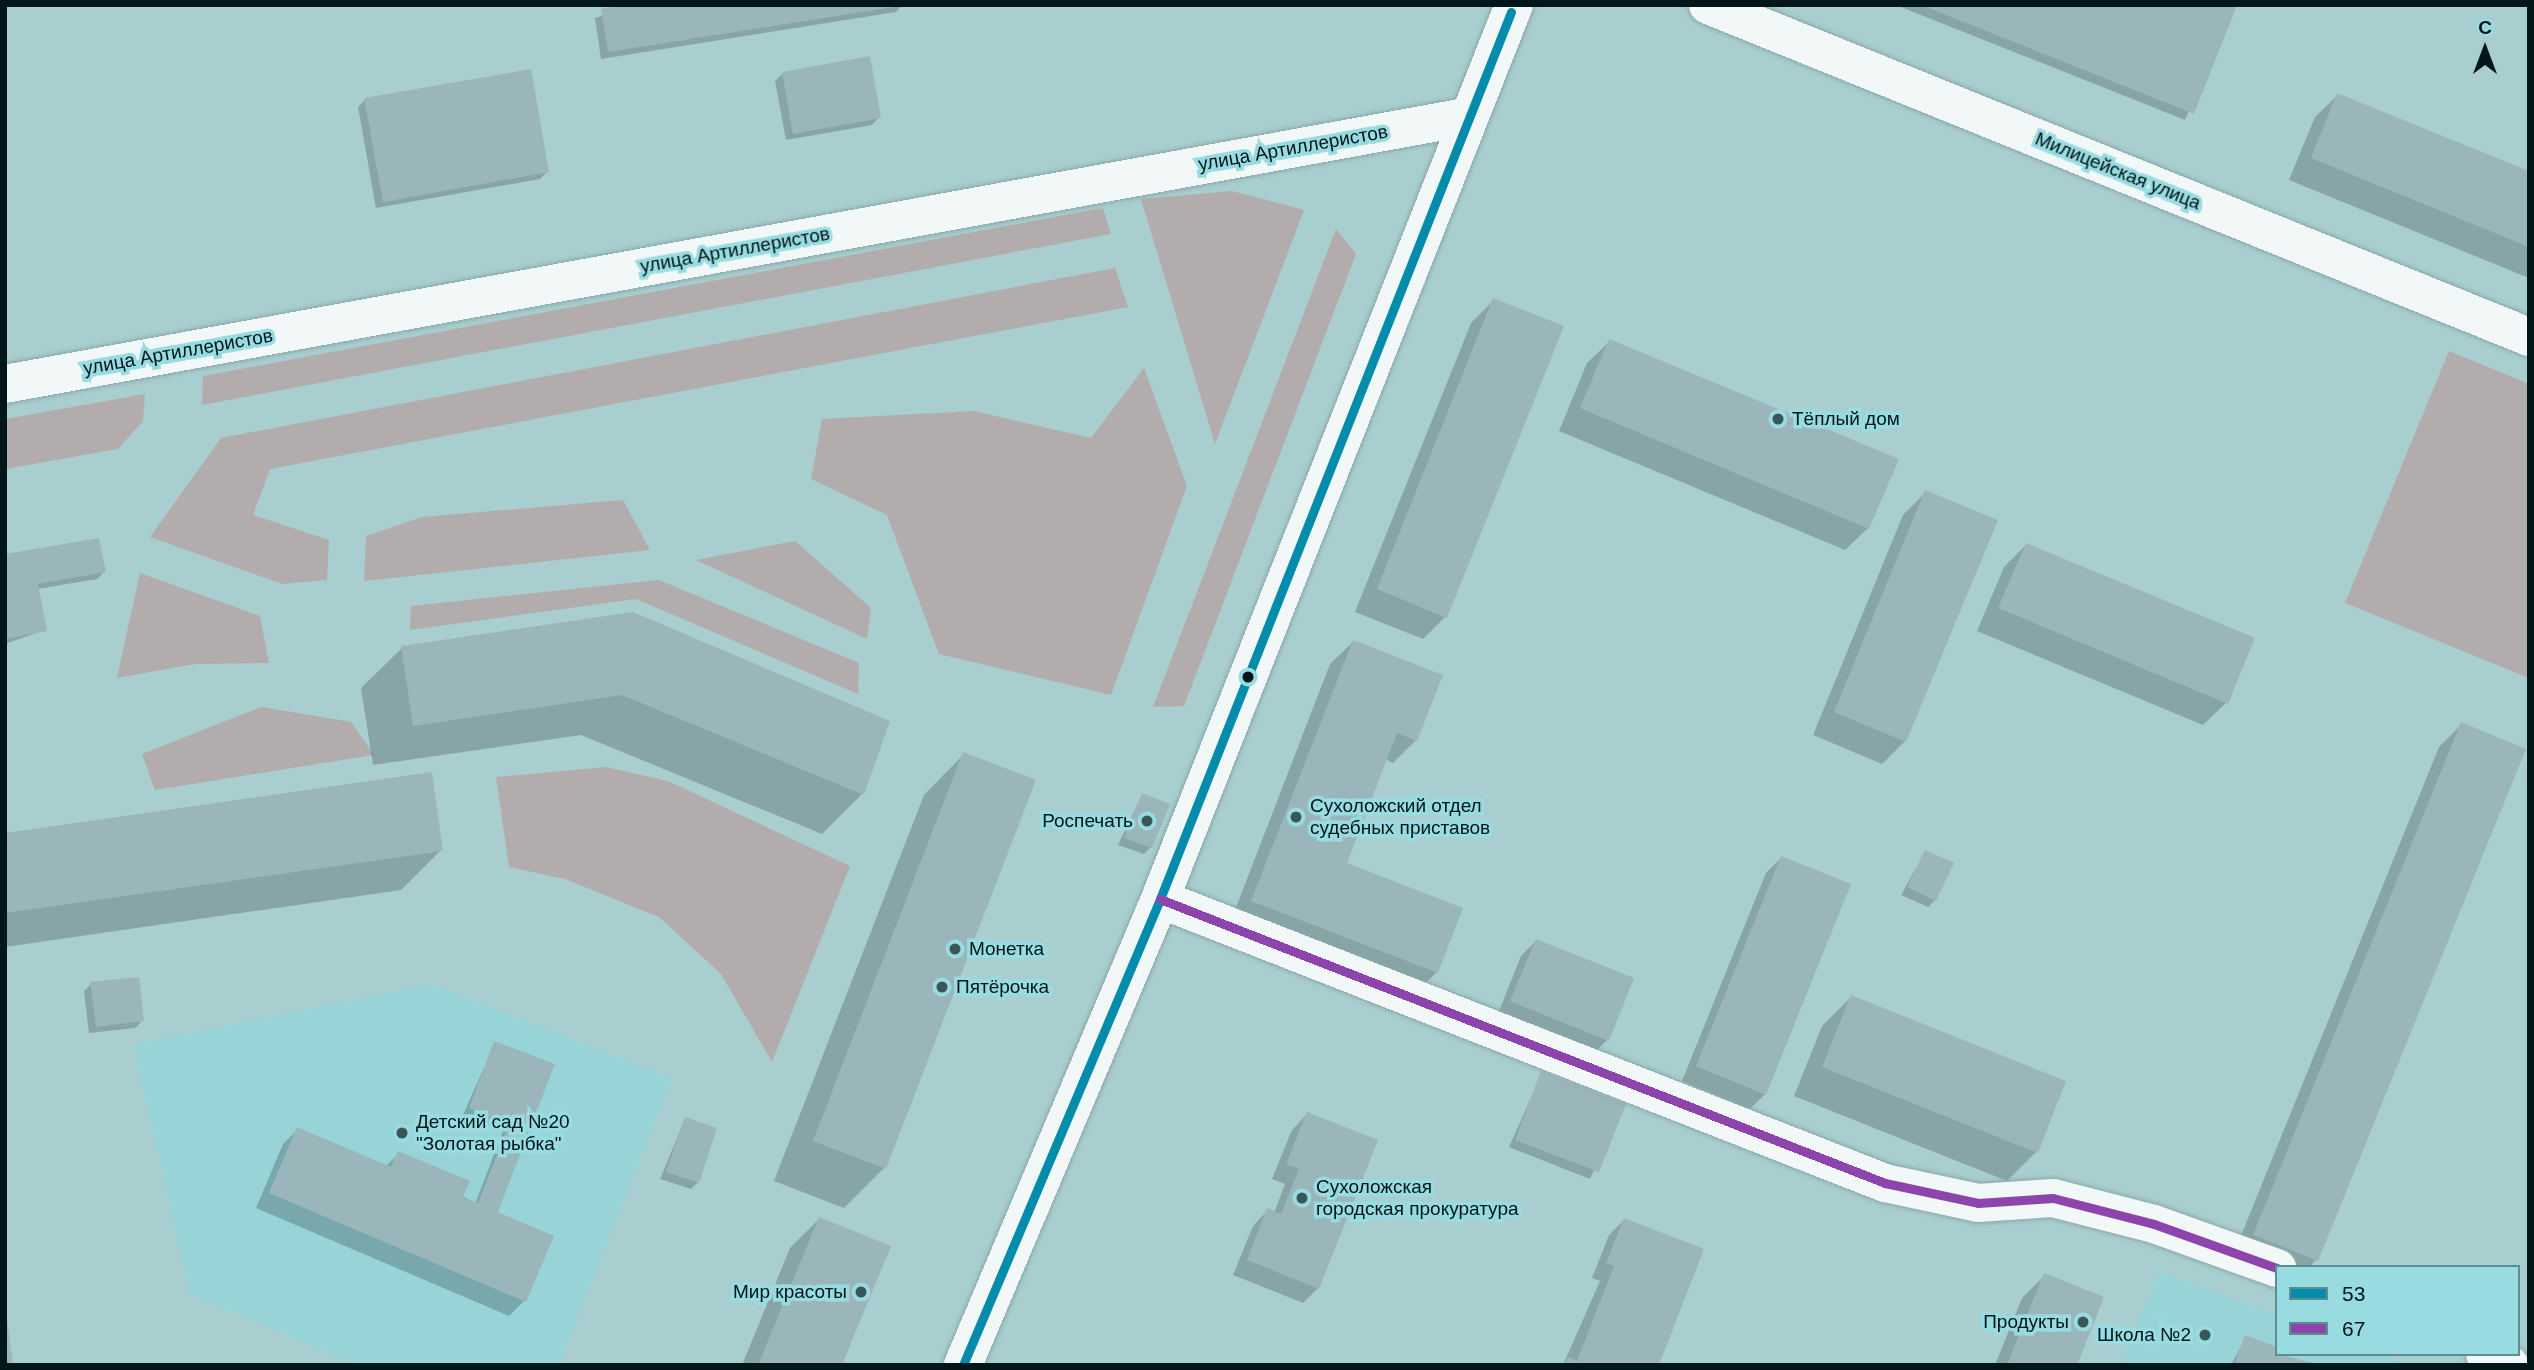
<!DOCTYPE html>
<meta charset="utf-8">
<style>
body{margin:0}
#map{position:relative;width:2534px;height:1370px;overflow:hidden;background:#a9ced0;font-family:Helvetica,sans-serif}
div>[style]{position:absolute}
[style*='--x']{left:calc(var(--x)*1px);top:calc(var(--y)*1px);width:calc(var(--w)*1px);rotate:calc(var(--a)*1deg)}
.built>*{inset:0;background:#97d3d7}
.green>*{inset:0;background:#b3acac}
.shadow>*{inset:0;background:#0003}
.building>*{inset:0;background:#9bb6bb}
.roads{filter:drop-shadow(0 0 2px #8aa8aa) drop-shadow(0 0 2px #8aa8aa)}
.minor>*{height:38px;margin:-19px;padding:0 19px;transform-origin:19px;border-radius:19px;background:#f2f8f8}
.bus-1>*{height:9px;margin:-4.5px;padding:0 4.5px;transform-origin:4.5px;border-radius:4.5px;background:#008caa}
.bus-2>*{height:9px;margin:-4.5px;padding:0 4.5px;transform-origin:4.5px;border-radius:4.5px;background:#8e44ad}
.dots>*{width:19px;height:19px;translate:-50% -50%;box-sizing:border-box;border:4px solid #98dce1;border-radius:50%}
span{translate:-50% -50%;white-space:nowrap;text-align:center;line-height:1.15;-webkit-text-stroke:7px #98dce1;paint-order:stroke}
.street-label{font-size:19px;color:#001618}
.poi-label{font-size:19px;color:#001618}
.left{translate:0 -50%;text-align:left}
.right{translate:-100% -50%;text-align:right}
.frame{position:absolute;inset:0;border:7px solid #001618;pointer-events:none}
.legend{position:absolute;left:2275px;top:1265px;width:245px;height:91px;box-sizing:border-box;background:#98dce1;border:2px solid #5b8d91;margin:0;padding:9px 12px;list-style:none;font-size:21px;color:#001618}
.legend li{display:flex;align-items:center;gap:14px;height:35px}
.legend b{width:35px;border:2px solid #5b8d91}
.north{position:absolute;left:2450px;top:14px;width:70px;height:70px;-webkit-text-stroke:5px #98dce1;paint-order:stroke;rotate:0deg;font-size:19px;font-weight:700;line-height:28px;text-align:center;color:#001618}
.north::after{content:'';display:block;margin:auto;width:24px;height:32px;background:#001618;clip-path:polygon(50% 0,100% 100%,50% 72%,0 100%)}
</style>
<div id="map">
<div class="built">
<div style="clip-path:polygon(431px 984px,672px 1078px,559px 1365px,358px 1365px,190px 1294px,133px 1045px)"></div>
<div style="clip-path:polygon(2159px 1271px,2277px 1315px,2277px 1354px,2381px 1354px,2409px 1365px,2121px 1365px)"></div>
</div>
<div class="green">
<div style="clip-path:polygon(1232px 191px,1304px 210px,1215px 444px,1141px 199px)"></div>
<div style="clip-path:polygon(1103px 208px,1111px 234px,202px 405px,203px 376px)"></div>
<div style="clip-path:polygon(1336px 229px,1356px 254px,1184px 706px,1153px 707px)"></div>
<div style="clip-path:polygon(1115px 268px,1128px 307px,270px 469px,253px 515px,329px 540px,327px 580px,282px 584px,150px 537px,221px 438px)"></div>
<div style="clip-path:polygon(2449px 351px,2529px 384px,2529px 678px,2345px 603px)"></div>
<div style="clip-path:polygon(1144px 368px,1187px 486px,1111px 695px,939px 654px,887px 515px,811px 479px,822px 419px,974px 411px,1091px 438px)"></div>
<div style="clip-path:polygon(145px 394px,143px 421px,118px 449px,5px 469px,5px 419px)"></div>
<div style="clip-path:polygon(623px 500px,650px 550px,364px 581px,366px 536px,422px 517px)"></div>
<div style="clip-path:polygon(795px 541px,871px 608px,867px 639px,696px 560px)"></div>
<div style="clip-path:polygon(140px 573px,260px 616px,269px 663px,195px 664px,117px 678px)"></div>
<div style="clip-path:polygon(659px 580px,859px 663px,858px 694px,636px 599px,410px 630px,411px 606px)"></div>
<div style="clip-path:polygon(261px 707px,351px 722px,374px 755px,155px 790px,142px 754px)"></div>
<div style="clip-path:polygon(606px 767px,668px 781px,850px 866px,772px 1062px,721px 974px,659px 917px,565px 879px,509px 867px,496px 777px)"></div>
</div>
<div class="shadow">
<div style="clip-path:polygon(634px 5px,902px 5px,896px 12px,601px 59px,595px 18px)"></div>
<div style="clip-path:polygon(1896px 5px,2235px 5px,2185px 120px)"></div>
<div style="clip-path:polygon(782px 74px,879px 117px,872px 125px,786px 140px,775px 81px)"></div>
<div style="clip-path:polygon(2338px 95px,2529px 173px,2529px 278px,2289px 180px,2315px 117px)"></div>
<div style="clip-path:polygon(365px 100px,547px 172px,540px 179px,376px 208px,358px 107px)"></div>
<div style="clip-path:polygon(1494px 300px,1445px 617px,1423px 639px,1355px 612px,1471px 323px)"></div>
<div style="clip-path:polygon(1610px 341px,1868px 528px,1845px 550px,1559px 431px,1587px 363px)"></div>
<div style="clip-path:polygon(1926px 492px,1905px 741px,1882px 764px,1813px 735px,1903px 515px)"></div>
<div style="clip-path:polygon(2026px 545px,2226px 703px,2203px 725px,1977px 631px,2004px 567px)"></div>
<div style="clip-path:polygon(5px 557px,104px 572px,97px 579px,37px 589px,45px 630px,5px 644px)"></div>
<div style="clip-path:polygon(633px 614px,862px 794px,822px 834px,581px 735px,373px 765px,361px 688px,402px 648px)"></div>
<div style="clip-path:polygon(1353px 642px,1416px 740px,1393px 763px,1385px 759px,1345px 864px,1437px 972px,1414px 994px,1230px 923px,1330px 664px)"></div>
<div style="clip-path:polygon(2462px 724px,2316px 1260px,2309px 1267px,2277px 1267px,2232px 1258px,2439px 747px)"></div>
<div style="clip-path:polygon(964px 754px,884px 1168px,844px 1208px,774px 1181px,924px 795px)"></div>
<div style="clip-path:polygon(1142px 795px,1151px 847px,1144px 854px,1118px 845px)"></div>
<div style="clip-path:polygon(5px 834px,441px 850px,401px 890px,5px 947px)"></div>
<div style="clip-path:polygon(1925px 852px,1935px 900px,1928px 907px,1901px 895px)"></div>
<div style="clip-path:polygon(1781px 858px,1765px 1094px,1750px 1109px,1682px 1081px,1766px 873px)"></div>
<div style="clip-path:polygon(1536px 941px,1607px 1040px,1592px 1055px,1497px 1016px,1521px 956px)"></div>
<div style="clip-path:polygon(91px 984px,142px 1021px,135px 1028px,89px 1033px,84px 991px)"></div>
<div style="clip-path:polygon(1851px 997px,2036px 1152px,2007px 1181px,1794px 1096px,1822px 1026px)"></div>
<div style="clip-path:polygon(495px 1043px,553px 1065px,497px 1211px,524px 1301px,509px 1316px,256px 1208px,283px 1144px,298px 1129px,386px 1166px,399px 1153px,475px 1204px,503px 1131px,463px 1115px)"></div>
<div style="clip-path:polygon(1542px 1073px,1623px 1105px,1590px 1179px,1509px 1147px)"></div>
<div style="clip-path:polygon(1307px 1114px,1318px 1288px,1303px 1303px,1233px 1275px,1253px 1226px,1268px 1210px,1274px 1213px,1285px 1184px,1272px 1179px,1292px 1130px)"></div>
<div style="clip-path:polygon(685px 1119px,698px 1182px,691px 1189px,660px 1179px)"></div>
<div style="clip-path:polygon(819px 1219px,840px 1365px,742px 1365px,790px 1248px)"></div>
<div style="clip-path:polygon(1624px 1220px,1657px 1365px,1563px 1365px,1600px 1281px,1592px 1278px,1609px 1235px)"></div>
<div style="clip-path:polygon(2044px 1276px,2075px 1365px,1995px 1365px,2022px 1298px)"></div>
<div style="clip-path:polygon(2246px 1337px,2277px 1354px,2317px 1365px,2231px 1365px)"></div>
</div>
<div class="building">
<div style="clip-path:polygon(623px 5px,894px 5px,894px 7px,608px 52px,601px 9px)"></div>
<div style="clip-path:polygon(1921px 5px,2237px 5px,2194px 114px)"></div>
<div style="clip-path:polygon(870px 56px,881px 118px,793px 134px,782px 72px)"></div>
<div style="clip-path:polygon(531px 69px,549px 172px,383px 202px,364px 98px)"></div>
<div style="clip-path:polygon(2337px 93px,2529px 171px,2529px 247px,2311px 158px)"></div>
<div style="clip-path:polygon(1493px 298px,1564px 326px,1447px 618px,1377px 589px)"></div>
<div style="clip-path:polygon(1609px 339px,1899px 459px,1869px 529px,1580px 408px)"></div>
<div style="clip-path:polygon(1925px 490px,1998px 520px,1906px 742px,1834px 712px)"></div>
<div style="clip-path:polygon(99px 538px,106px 572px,38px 584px,47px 631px,5px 639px,5px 554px)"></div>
<div style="clip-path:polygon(2026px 543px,2255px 638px,2228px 704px,1998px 608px)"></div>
<div style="clip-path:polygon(633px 612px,890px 721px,864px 795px,622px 695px,413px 726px,401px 646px)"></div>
<div style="clip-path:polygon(1353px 640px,1443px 675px,1417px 741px,1397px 733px,1347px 863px,1463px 908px,1438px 973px,1251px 901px)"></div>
<div style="clip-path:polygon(2461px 722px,2526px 749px,2318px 1261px,2253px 1235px)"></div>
<div style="clip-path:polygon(963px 752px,1036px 780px,886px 1169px,813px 1141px)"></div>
<div style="clip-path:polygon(432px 772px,443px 851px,5px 913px,5px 833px)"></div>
<div style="clip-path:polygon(1142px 793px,1170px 804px,1152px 848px,1124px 838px)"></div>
<div style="clip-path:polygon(1925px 850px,1954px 863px,1936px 901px,1907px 887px)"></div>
<div style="clip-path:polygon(1781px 856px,1851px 884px,1766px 1095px,1696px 1066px)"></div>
<div style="clip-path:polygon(1536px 939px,1634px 978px,1609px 1041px,1510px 1001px)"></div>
<div style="clip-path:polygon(139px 977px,144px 1021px,96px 1027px,90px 982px)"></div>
<div style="clip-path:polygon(1851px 995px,2066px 1081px,2038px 1153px,1822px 1067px)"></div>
<div style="clip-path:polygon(494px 1041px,555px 1064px,498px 1212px,554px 1236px,526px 1302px,269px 1193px,297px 1127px,391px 1167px,398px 1151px,470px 1181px,463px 1197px,478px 1203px,509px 1124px,469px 1108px)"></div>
<div style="clip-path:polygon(1541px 1071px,1626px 1104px,1599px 1172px,1515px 1140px)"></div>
<div style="clip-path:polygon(1307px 1112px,1378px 1140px,1319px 1289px,1247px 1260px,1267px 1208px,1281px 1214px,1299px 1169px,1286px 1164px)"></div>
<div style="clip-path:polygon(685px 1117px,717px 1128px,699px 1183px,666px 1172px)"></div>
<div style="clip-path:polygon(819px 1217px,891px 1246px,842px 1365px,758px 1365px)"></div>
<div style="clip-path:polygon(1624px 1218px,1704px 1249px,1659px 1365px,1565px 1365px,1568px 1357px,1577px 1361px,1614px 1266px,1606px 1263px)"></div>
<div style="clip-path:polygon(2044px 1273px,2104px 1297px,2077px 1365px,2007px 1365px)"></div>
<div style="clip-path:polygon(5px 1319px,7px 1319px,13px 1365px,5px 1365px)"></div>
<div style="clip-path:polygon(2245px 1335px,2277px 1347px,2277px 1354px,2321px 1365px,2234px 1365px)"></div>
</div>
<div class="roads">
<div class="minor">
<div style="--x:1708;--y:5;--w:886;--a:22.02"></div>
<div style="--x:5;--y:384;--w:1485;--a:-10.36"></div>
<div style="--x:1160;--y:899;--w:779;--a:21.39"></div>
<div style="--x:1885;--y:1183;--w:95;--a:12.1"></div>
<div style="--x:1978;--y:1203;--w:75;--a:-3.8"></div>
<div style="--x:2053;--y:1198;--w:104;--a:14.4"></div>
<div style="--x:2154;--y:1224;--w:131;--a:19.7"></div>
<div style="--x:2485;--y:1354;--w:27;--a:24"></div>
<div style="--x:963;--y:1365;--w:506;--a:-67.08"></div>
<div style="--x:1160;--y:899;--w:962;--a:-68.4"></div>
</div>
</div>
<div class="bus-1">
<div style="--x:963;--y:1365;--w:506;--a:-67.08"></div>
<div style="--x:1160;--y:899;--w:954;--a:-68.41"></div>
</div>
<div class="bus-2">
<div style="--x:1160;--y:899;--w:779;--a:21.39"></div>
<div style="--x:1885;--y:1183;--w:95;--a:12.1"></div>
<div style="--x:1978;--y:1203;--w:75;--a:-3.8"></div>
<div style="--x:2053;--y:1198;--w:104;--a:14.4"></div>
<div style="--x:2154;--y:1224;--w:131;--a:19.7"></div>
</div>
<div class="dots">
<div style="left:1778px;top:419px;background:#3b5658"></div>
<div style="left:1248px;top:677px;background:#001618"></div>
<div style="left:1296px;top:817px;background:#3b5658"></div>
<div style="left:1147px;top:821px;background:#3b5658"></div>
<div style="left:955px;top:949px;background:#3b5658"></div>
<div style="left:942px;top:987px;background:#3b5658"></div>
<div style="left:402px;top:1133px;background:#3b5658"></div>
<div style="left:1302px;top:1198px;background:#3b5658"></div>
<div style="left:861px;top:1292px;background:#3b5658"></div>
<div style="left:2083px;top:1322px;background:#3b5658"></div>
<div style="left:2205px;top:1335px;background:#3b5658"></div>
</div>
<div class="street-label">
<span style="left:1293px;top:148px;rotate:-10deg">улица Артиллеристов</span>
<span style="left:2118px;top:171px;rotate:22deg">Милицейская улица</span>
<span style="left:735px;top:250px;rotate:-10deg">улица Артиллеристов</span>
<span style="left:178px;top:352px;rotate:-10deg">улица Артиллеристов</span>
</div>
<div class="poi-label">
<span class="left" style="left:1792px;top:419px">Тёплый дом</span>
<span class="left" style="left:1310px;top:817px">Сухоложский отдел<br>судебных приставов</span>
<span class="right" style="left:1133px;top:821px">Роспечать</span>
<span class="left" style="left:969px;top:949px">Монетка</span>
<span class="left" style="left:956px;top:987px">Пятёрочка</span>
<span class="left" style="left:416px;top:1133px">Детский сад №20<br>"Золотая рыбка"</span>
<span class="left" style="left:1316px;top:1198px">Сухоложская<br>городская прокуратура</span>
<span class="right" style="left:847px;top:1292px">Мир красоты</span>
<span class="right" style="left:2069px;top:1322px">Продукты</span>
<span class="right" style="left:2191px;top:1335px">Школа №2</span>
</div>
<div class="frame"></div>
<ul class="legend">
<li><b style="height:9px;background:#008caa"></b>53</li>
<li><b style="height:9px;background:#8e44ad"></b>67</li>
</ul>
<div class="north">С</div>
</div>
